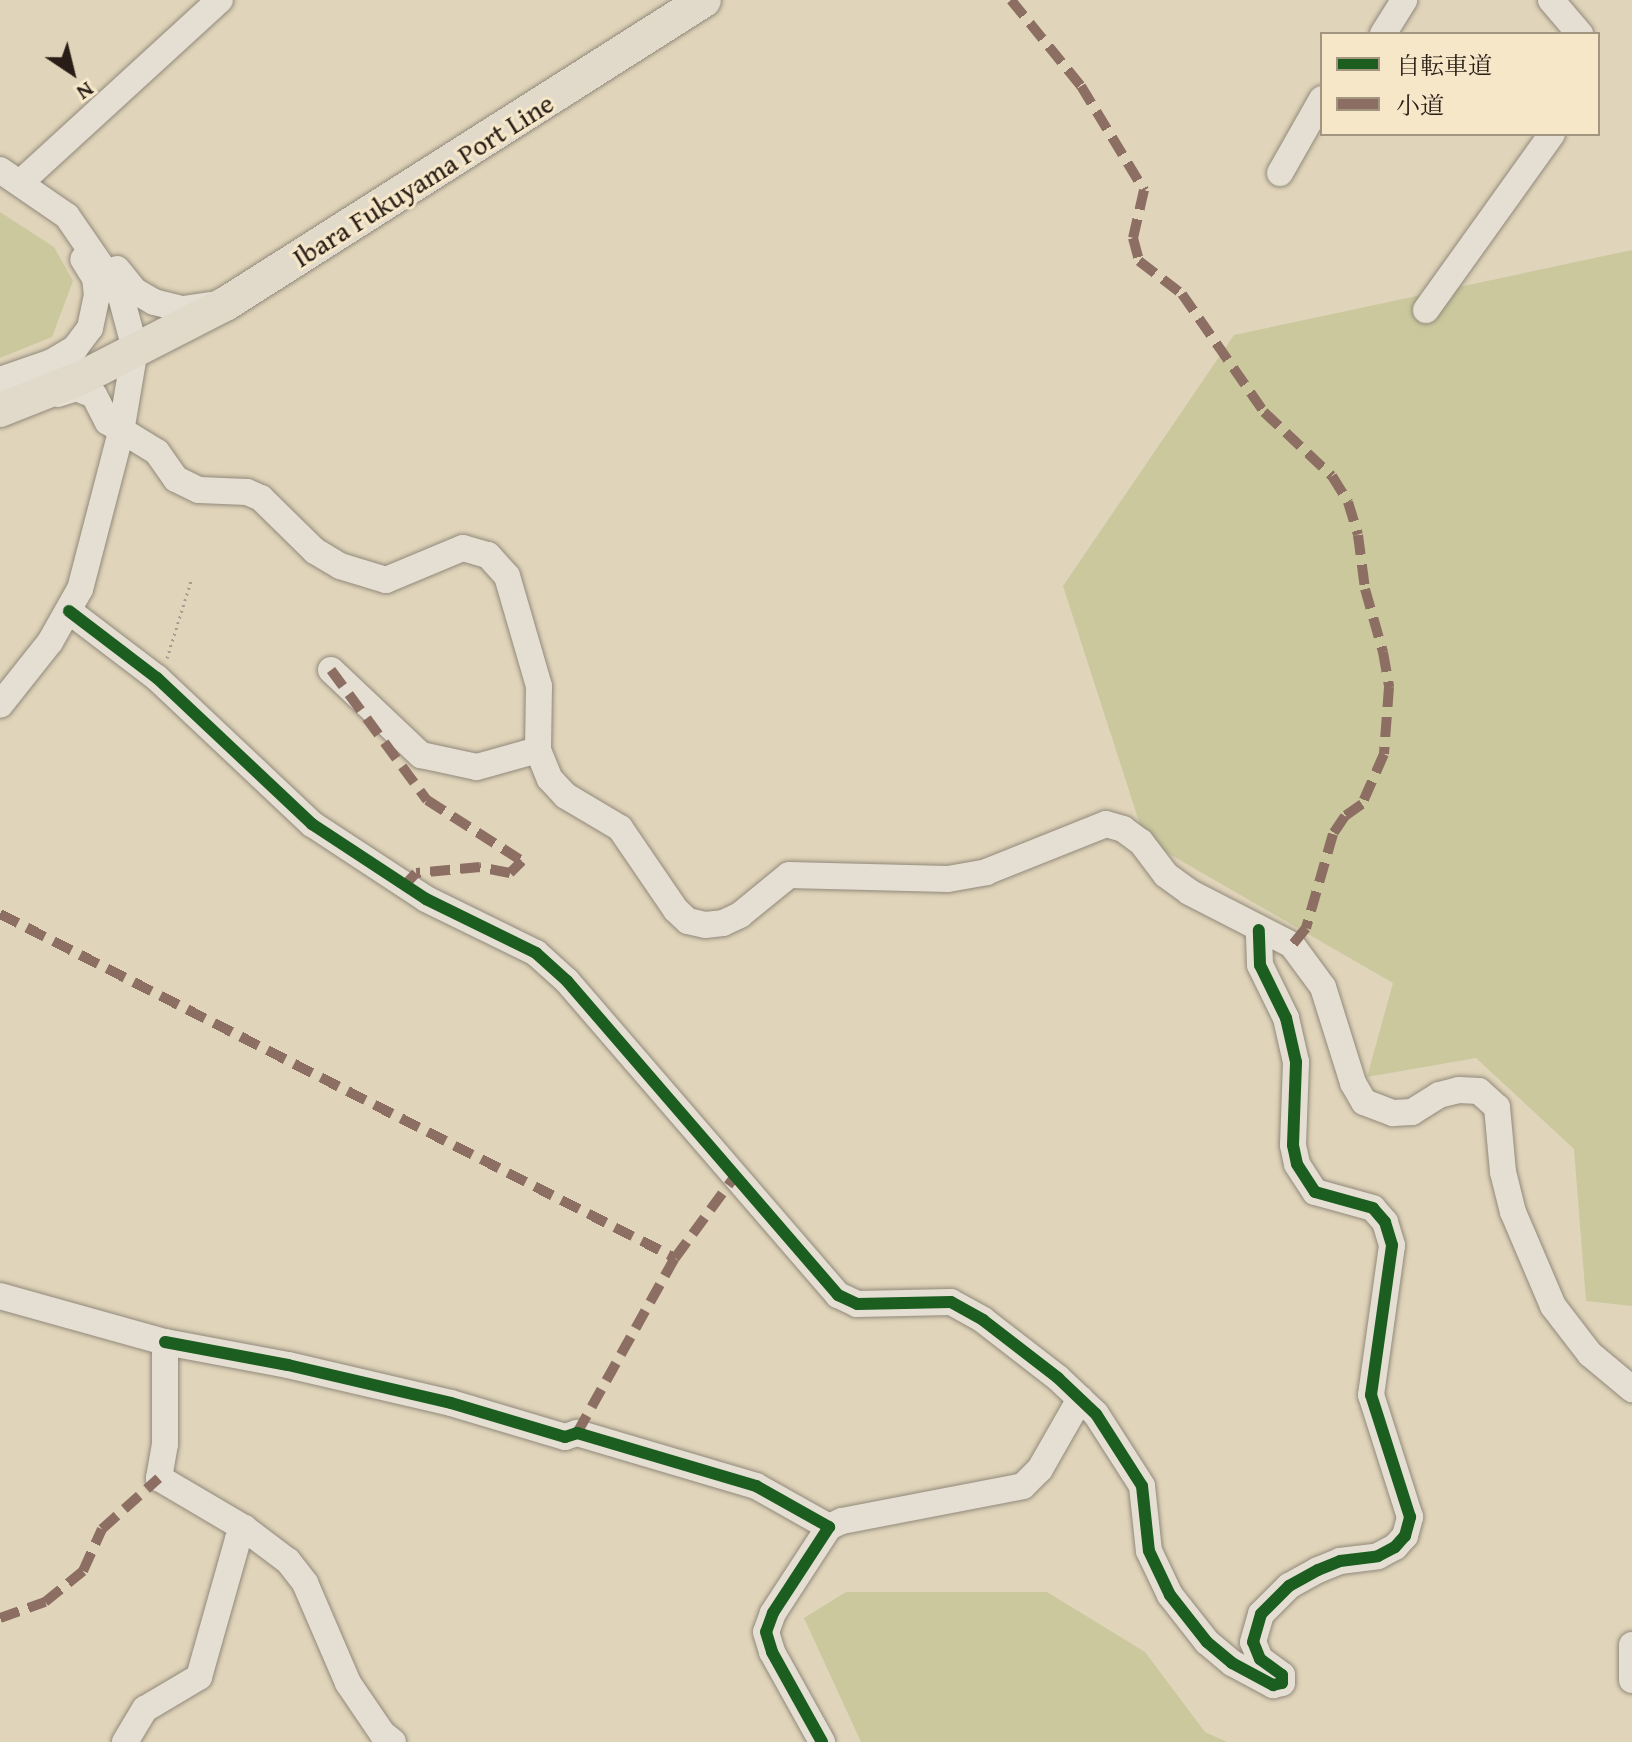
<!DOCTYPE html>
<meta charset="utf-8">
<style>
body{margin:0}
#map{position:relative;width:1632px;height:1742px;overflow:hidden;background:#e0d4ba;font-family:"Gentium Book Plus","Noto Serif JP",serif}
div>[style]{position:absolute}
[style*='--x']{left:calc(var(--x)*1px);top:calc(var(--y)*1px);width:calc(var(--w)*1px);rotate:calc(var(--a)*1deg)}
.green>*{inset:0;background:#cbc89e}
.path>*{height:3px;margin-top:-1.5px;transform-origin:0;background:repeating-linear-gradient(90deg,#a39d93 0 2px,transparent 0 6px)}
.roads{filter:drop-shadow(0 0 2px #91897a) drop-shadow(0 0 2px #91897a)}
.minor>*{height:26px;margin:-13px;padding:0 13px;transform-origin:13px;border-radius:13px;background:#e5dfd3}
.major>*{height:34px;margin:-17px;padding:0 17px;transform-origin:17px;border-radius:17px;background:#e1dacb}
.quiet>*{height:10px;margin-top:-5px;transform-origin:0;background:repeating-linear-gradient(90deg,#8d6e63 0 20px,transparent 0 30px)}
.cycleway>*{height:12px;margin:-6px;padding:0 6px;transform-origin:6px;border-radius:6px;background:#1b5e20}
span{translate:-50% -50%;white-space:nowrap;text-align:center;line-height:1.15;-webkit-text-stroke:6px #f5e7c8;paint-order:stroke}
.street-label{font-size:28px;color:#281d17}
.legend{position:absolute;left:1320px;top:32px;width:280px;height:104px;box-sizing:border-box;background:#f5e7c8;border:2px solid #a39681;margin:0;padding:10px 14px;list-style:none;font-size:24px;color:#281d17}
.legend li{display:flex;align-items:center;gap:16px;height:40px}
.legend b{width:40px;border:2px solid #a39681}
.north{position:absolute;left:32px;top:32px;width:80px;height:80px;-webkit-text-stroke:6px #f5e7c8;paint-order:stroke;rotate:145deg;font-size:22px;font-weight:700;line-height:32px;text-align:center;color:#281d17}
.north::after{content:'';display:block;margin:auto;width:28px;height:36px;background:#281d17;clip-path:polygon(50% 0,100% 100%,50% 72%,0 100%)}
</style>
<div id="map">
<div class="green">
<div style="clip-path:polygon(0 212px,54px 247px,73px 281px,52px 337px,0 358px)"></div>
<div style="clip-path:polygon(1632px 250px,1632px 1306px,1586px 1301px,1574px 1149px,1476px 1058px,1367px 1077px,1393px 983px,1145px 840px,1063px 586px,1234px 335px)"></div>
<div style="clip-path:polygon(846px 1592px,1047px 1592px,1145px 1652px,1205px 1732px,1227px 1742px,861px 1742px,804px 1618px)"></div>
</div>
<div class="path">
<div style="--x:167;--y:658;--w:81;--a:-72.7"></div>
</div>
<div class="roads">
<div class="minor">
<div style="--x:1551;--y:0;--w:45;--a:49.5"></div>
<div style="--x:1383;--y:34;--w:40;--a:-58"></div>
<div style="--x:0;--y:170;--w:81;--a:34.5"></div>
<div style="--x:67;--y:216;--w:93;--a:55.5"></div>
<div style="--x:120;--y:293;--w:58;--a:75"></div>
<div style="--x:135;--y:349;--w:84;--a:99.6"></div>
<div style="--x:121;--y:432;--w:162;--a:104.6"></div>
<div style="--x:80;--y:589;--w:61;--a:119.5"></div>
<div style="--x:50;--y:642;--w:80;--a:128.4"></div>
<div style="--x:1280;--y:173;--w:85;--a:-60.4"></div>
<div style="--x:20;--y:183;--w:271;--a:-42.5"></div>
<div style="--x:117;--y:269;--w:28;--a:51"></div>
<div style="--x:135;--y:291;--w:22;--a:30"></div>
<div style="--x:154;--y:302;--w:30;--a:14"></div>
<div style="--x:183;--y:309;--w:29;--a:-8"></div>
<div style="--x:1426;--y:310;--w:216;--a:-54.4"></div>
<div style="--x:0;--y:380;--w:55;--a:-19.1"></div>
<div style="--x:52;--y:362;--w:27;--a:-31"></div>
<div style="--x:75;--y:348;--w:25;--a:-53"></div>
<div style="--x:90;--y:328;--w:33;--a:-78"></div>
<div style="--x:97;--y:296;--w:18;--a:-96"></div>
<div style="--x:95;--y:278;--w:22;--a:-122"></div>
<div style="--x:58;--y:394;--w:19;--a:-18"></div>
<div style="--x:76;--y:388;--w:19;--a:21"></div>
<div style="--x:94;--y:395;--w:30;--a:63"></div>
<div style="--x:108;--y:422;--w:57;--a:31.5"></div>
<div style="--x:157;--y:452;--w:33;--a:55"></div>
<div style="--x:176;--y:479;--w:25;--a:26"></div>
<div style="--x:199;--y:490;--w:48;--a:2.4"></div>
<div style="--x:247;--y:492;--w:15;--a:23"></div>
<div style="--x:261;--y:498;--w:76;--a:44.5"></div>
<div style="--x:315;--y:551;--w:29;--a:31"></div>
<div style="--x:340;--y:566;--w:48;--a:16.9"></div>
<div style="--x:386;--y:580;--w:83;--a:-22.6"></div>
<div style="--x:463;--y:548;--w:26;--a:16"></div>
<div style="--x:488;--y:555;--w:28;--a:48"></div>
<div style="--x:507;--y:576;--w:115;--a:73.8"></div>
<div style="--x:539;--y:686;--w:64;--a:90.9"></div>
<div style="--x:538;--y:750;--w:31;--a:68"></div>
<div style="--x:550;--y:779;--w:23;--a:47"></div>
<div style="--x:566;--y:796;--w:63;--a:30.7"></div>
<div style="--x:620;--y:828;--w:99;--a:55.7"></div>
<div style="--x:676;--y:910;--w:16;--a:43"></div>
<div style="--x:688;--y:921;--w:17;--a:13"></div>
<div style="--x:705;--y:925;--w:18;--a:-6"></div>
<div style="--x:723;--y:923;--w:19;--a:-25"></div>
<div style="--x:740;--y:915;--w:63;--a:-39.2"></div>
<div style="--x:789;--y:875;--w:159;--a:1.4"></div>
<div style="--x:948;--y:879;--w:39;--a:-10"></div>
<div style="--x:986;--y:872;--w:129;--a:-21.8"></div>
<div style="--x:1106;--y:824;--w:18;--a:16"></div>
<div style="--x:1123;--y:829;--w:22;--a:36"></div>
<div style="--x:1141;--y:842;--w:41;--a:52.9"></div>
<div style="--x:1166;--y:875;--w:29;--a:36"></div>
<div style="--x:1189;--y:892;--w:116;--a:27.2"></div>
<div style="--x:1292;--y:945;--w:52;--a:53.6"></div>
<div style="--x:1323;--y:987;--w:101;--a:72.6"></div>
<div style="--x:1353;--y:1083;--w:22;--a:60"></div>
<div style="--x:1364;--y:1102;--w:31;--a:21"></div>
<div style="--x:1393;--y:1113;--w:19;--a:-3"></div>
<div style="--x:1412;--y:1112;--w:32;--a:-32"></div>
<div style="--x:1439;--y:1095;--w:21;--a:-14"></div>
<div style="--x:1459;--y:1090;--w:20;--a:3"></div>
<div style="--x:1479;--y:1091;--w:24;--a:42"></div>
<div style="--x:1497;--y:1107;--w:65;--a:84.7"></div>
<div style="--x:1503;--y:1172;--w:41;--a:76"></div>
<div style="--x:1513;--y:1212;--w:102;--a:66.9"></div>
<div style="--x:1553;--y:1306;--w:61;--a:52.4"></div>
<div style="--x:1590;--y:1354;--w:55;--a:39.8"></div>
<div style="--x:69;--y:611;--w:111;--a:37.3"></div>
<div style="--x:157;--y:678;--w:213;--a:43.3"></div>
<div style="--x:312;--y:824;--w:136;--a:33.3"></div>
<div style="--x:426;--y:899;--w:123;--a:26.1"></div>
<div style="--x:536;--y:953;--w:42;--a:42.1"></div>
<div style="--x:567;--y:981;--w:415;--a:49.2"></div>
<div style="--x:838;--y:1295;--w:21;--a:25"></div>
<div style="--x:857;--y:1304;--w:94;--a:-1.2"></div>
<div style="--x:951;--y:1302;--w:37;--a:29"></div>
<div style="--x:983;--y:1320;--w:95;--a:37.7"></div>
<div style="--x:1058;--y:1378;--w:52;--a:43.5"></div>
<div style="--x:1096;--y:1414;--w:85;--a:57.4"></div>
<div style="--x:1142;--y:1486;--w:65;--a:83.9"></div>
<div style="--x:1149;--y:1551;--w:49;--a:64.5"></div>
<div style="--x:1170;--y:1595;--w:60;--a:51.8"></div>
<div style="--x:1207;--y:1642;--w:33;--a:40"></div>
<div style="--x:1232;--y:1663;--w:47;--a:28.2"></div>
<div style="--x:1273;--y:1685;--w:9;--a:-13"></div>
<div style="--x:1282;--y:1683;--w:8;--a:-90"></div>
<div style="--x:1282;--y:1675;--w:27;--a:-144"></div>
<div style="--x:1260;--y:1659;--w:18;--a:-112"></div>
<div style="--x:1253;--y:1642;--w:29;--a:-74"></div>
<div style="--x:1261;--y:1614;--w:40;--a:-45"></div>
<div style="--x:1289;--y:1586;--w:33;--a:-29"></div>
<div style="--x:1318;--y:1570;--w:24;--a:-22"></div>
<div style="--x:1340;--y:1561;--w:38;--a:-7"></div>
<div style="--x:1378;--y:1556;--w:19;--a:-28"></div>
<div style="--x:1395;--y:1547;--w:15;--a:-48"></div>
<div style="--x:1405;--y:1536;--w:20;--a:-75"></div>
<div style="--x:1410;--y:1517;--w:128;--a:-107.7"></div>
<div style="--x:1371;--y:1395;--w:151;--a:-82"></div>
<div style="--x:1392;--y:1245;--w:24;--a:-107"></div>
<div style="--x:1385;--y:1222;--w:18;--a:-131"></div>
<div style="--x:1373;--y:1208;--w:60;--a:-164.6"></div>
<div style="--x:1315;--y:1192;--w:33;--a:-123"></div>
<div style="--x:1297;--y:1164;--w:19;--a:-102"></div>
<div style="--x:1293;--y:1145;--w:83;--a:-87.9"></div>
<div style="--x:1296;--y:1062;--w:45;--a:-102.8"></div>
<div style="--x:1286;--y:1018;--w:59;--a:-116.1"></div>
<div style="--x:1260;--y:965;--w:35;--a:-92"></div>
<div style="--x:331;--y:670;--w:124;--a:43.4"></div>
<div style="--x:421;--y:755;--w:57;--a:12.1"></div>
<div style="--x:477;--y:767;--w:63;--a:-15.6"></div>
<div style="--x:0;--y:1296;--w:171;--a:15.6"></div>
<div style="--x:165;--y:1342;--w:102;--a:90"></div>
<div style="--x:165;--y:1444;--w:35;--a:100"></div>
<div style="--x:159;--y:1478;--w:99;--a:30.5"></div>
<div style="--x:244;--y:1528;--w:55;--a:36.9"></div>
<div style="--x:288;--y:1561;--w:28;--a:52"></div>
<div style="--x:305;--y:1583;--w:109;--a:66.7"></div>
<div style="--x:348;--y:1683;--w:60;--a:55.8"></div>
<div style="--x:382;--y:1733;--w:14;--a:39"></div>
<div style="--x:165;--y:1342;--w:125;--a:10.6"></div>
<div style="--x:288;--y:1365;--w:167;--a:13.1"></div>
<div style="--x:451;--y:1403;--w:119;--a:16.6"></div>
<div style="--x:565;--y:1437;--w:13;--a:-18"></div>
<div style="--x:577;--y:1433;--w:187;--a:16.5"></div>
<div style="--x:756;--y:1486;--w:84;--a:29.3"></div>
<div style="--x:829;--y:1527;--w:103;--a:123.1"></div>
<div style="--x:773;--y:1613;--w:20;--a:110"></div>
<div style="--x:766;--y:1632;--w:21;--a:73"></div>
<div style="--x:772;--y:1652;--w:103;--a:60.9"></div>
<div style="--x:829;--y:1527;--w:14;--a:-25"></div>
<div style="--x:842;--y:1521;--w:184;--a:-10.9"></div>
<div style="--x:1023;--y:1486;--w:24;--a:-45"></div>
<div style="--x:1040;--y:1469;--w:81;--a:-60.3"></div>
<div style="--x:1632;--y:1645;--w:35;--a:90"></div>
<div style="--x:125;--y:1742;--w:39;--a:-59"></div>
<div style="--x:145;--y:1709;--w:63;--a:-30.7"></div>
<div style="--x:199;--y:1677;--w:143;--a:-74.2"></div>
<div style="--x:238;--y:1539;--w:13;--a:-61"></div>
</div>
<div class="major">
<div style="--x:0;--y:410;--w:87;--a:-21.6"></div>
<div style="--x:81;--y:378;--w:164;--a:-27.2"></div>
<div style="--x:227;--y:303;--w:565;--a:-32.42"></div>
</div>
</div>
<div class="quiet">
<div style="--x:1011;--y:0;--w:111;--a:50.9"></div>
<div style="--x:1081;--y:86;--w:122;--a:58.8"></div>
<div style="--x:1144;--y:190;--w:49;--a:102.9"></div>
<div style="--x:1133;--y:238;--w:24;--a:75"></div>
<div style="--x:1139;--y:261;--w:54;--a:37.5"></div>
<div style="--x:1182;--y:294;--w:144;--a:55.2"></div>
<div style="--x:1264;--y:412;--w:93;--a:43.3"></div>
<div style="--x:1332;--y:476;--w:31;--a:58"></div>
<div style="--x:1348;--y:502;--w:34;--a:73"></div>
<div style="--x:1358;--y:535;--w:54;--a:82.6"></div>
<div style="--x:1365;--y:589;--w:66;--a:74.1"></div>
<div style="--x:1383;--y:652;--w:36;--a:80"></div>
<div style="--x:1389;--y:687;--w:67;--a:94.3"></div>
<div style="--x:1384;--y:754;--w:55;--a:113.7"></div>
<div style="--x:1362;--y:804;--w:21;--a:145"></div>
<div style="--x:1345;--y:816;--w:22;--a:124"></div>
<div style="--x:1333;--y:834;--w:98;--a:106"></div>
<div style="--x:1306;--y:928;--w:22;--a:129"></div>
<div style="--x:331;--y:670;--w:162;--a:53.6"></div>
<div style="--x:427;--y:800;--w:113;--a:32.7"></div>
<div style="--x:522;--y:861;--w:17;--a:135"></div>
<div style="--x:510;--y:873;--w:31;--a:-169"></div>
<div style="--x:480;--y:867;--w:64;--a:174.6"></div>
<div style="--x:416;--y:873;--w:18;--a:133"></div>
<div style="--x:0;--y:914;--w:758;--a:27"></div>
<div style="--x:577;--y:1433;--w:201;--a:-60.8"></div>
<div style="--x:675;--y:1258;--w:102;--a:-53.8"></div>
<div style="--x:0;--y:1618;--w:48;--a:-19.6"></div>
<div style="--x:45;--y:1602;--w:49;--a:-39.2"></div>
<div style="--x:83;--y:1571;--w:46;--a:-65.7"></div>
<div style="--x:102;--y:1529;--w:76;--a:-41.8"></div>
</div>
<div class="cycleway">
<div style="--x:69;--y:611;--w:111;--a:37.3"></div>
<div style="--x:157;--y:678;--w:213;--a:43.3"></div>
<div style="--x:312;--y:824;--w:136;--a:33.3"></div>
<div style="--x:426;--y:899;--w:123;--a:26.1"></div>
<div style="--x:536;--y:953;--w:42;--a:42.1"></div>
<div style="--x:567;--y:981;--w:415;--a:49.2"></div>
<div style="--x:838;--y:1295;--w:21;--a:25"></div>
<div style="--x:857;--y:1304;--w:94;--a:-1.2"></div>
<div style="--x:951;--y:1302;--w:37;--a:29"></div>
<div style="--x:983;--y:1320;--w:95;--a:37.7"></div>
<div style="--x:1058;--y:1378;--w:52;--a:43.5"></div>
<div style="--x:1096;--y:1414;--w:85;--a:57.4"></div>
<div style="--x:1142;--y:1486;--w:65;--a:83.9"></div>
<div style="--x:1149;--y:1551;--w:49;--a:64.5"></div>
<div style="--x:1170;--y:1595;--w:60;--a:51.8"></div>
<div style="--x:1207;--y:1642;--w:33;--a:40"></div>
<div style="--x:1232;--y:1663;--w:47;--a:28.2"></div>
<div style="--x:1273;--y:1685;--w:9;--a:-13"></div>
<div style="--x:1282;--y:1683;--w:8;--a:-90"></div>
<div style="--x:1282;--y:1675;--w:27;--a:-144"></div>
<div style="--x:1260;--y:1659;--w:18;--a:-112"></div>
<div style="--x:1253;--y:1642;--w:29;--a:-74"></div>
<div style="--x:1261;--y:1614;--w:40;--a:-45"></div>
<div style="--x:1289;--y:1586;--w:33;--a:-29"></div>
<div style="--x:1318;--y:1570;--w:24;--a:-22"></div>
<div style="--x:1340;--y:1561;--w:38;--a:-7"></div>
<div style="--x:1378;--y:1556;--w:19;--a:-28"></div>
<div style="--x:1395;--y:1547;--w:15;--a:-48"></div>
<div style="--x:1405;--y:1536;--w:20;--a:-75"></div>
<div style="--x:1410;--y:1517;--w:128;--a:-107.7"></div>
<div style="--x:1371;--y:1395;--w:151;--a:-82"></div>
<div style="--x:1392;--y:1245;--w:24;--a:-107"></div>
<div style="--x:1385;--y:1222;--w:18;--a:-131"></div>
<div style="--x:1373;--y:1208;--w:60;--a:-164.6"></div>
<div style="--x:1315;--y:1192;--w:33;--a:-123"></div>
<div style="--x:1297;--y:1164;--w:19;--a:-102"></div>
<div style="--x:1293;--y:1145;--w:83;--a:-87.9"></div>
<div style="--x:1296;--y:1062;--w:45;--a:-102.8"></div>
<div style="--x:1286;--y:1018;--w:59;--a:-116.1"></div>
<div style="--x:1260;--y:965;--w:35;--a:-92"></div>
<div style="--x:165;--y:1342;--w:125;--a:10.6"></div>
<div style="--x:288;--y:1365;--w:167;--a:13.1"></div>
<div style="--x:451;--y:1403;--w:119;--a:16.6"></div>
<div style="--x:565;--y:1437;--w:13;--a:-18"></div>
<div style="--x:577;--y:1433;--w:187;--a:16.5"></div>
<div style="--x:756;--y:1486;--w:84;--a:29.3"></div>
<div style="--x:829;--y:1527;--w:103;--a:123.1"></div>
<div style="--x:773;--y:1613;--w:20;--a:110"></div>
<div style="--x:766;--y:1632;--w:21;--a:73"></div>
<div style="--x:772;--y:1652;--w:103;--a:60.9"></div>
</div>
<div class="street-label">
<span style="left:423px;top:180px;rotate:-32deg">Ibara Fukuyama Port Line</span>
</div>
<ul class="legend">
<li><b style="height:10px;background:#1b5e20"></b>自転車道</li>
<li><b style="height:10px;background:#8d6e63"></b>小道</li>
</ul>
<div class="north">N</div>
</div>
